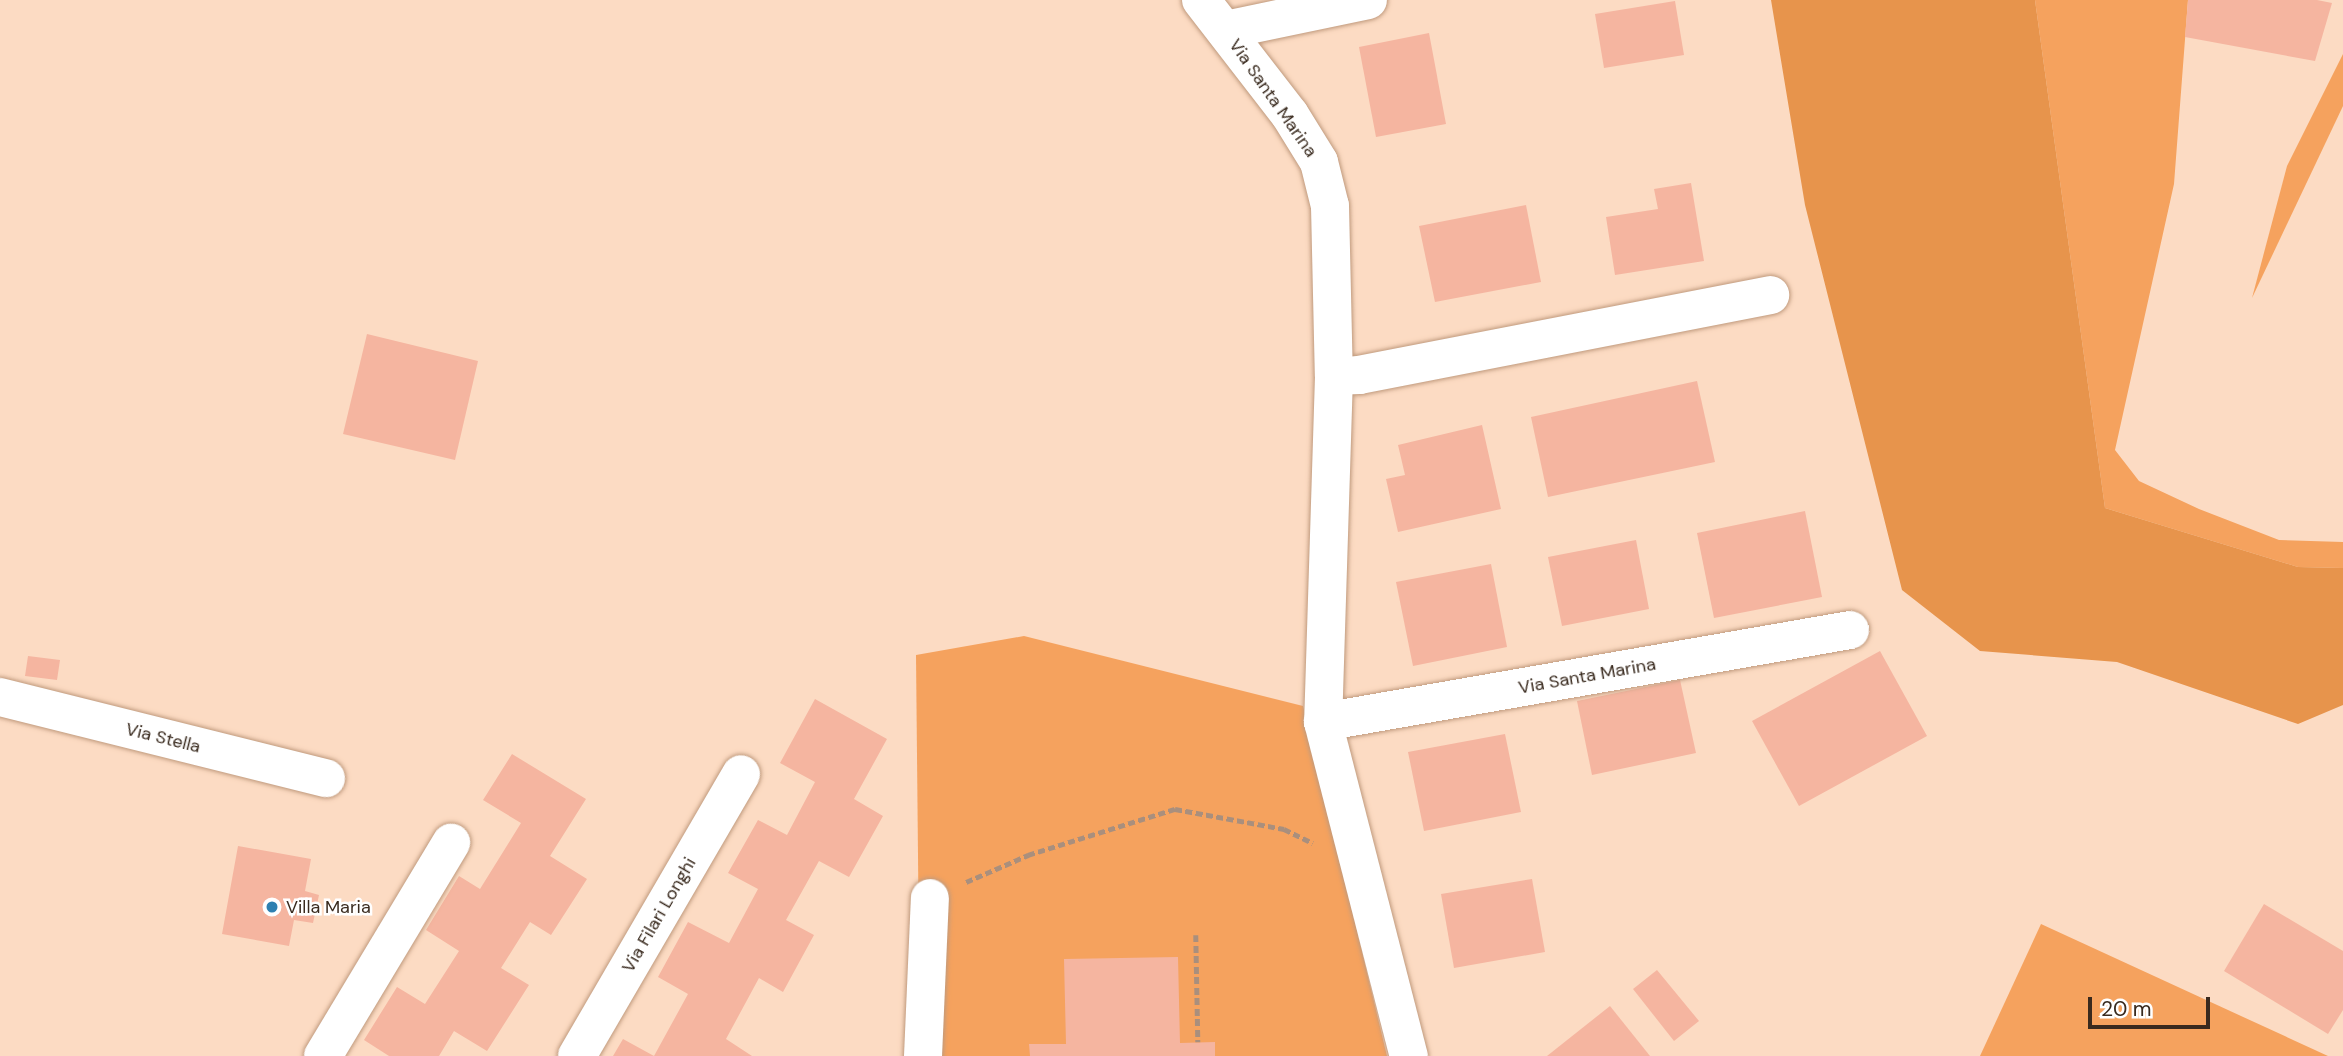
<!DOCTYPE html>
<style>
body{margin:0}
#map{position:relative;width:2343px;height:1056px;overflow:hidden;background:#fcdbc3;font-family:"DM Sans",sans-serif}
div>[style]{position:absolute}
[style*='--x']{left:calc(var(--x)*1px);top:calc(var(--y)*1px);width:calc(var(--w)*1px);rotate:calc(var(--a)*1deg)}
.green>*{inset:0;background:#f5a25e}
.forest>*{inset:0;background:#e7944c}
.building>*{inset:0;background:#f5b5a0}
.path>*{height:4.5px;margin-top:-2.25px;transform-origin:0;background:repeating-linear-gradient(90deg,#a98f7d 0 7px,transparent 0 10.5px)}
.roads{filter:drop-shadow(0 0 2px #c09a7d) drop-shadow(0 0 2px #c09a7d)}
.minor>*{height:38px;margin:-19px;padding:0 19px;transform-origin:19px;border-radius:19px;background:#fff}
.dots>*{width:19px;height:19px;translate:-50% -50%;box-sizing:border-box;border:4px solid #fff;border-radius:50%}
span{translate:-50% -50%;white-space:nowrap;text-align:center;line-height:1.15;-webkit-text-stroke:5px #fff;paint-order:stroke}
.street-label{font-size:18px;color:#392a1e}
.poi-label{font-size:18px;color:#392a1e}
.left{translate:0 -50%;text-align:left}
.scale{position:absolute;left:2088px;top:997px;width:122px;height:32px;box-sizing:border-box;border:4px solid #392a1e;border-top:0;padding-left:9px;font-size:21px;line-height:24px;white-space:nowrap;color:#392a1e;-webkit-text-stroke:5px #fff;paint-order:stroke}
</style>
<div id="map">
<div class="green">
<div style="clip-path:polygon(2035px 0,2188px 0,2174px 184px,2115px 450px,2139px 481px,2199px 509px,2279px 540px,2343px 542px,2343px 568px,2298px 567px,2105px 508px)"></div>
<div style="clip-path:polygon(2343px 54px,2343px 106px,2252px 298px,2287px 166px)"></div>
<div style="clip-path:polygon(1024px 636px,1303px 706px,1387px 1056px,920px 1056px,916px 655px)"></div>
<div style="clip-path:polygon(2041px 924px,2328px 1056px,1980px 1056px)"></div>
</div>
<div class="forest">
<div style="clip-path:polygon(1771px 0,2035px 0,2105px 508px,2298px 567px,2343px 568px,2343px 705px,2298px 724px,2117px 662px,1980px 651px,1902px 590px,1805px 205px)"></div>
</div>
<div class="building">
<div style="clip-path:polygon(2188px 0,2317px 0,2332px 3px,2315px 61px,2185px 37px)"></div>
<div style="clip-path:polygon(1675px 1px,1684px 55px,1604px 68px,1595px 14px)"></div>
<div style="clip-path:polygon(1429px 33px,1446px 124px,1376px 137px,1359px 47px)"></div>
<div style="clip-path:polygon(1691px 183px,1704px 261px,1615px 275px,1606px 217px,1658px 209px,1654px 189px)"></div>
<div style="clip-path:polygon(1526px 205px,1541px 282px,1435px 302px,1419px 226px)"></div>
<div style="clip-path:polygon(367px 334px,478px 361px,455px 460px,343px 434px)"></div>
<div style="clip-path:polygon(1697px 381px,1715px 462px,1548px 497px,1531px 417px)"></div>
<div style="clip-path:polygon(1482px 425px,1501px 509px,1398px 532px,1386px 479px,1405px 475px,1398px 445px)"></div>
<div style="clip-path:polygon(1805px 511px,1822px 597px,1714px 618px,1697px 533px)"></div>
<div style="clip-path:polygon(1636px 540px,1649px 609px,1562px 626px,1548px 557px)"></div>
<div style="clip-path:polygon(1491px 564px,1507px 647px,1413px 666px,1396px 582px)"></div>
<div style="clip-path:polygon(1880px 651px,1927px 736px,1799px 806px,1752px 721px)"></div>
<div style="clip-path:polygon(28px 656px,60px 660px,57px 680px,25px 676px)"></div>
<div style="clip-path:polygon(1680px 680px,1696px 753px,1592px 775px,1577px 701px)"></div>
<div style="clip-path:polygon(815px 699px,887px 739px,854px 799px,883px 816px,849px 877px,819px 861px,786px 920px,814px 935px,783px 992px,759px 978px,726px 1039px,752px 1056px,613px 1056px,623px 1039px,654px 1056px,688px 994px,658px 977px,688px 922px,729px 943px,758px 889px,728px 873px,758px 820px,787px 835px,815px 782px,780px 763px)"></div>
<div style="clip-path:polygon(1505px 734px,1521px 812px,1424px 831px,1408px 752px)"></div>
<div style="clip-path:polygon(512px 754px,586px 799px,550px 856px,587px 879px,551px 935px,530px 922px,501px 968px,529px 985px,487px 1051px,454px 1031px,439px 1056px,389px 1056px,364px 1040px,397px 987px,425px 1004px,459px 951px,426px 930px,459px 876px,480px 889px,521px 823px,483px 800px)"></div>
<div style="clip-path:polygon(238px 846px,311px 859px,305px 891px,319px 895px,313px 923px,294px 920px,289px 946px,222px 934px)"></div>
<div style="clip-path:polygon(1532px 879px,1545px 952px,1454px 968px,1441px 894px)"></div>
<div style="clip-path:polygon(2264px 904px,2343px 951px,2343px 1010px,2328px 1034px,2224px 971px)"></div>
<div style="clip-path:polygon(1178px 957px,1180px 1043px,1215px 1042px,1215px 1056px,1030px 1056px,1029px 1044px,1066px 1044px,1064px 959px)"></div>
<div style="clip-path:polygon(1657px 970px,1699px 1021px,1674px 1041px,1633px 989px)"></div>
<div style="clip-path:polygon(1610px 1006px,1650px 1056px,1547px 1056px)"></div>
</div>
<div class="path">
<div style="--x:966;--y:882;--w:68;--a:-23.5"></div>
<div style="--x:1028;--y:855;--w:154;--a:-17.4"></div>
<div style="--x:1175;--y:809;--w:111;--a:10.4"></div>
<div style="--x:1284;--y:829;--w:32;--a:26"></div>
<div style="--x:1196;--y:935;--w:107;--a:88.9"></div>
</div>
<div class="roads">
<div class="minor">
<div style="--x:1201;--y:0;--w:145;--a:52.3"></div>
<div style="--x:1290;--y:115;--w:55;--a:58.3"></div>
<div style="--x:1319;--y:162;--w:45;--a:76"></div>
<div style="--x:1330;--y:206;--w:170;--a:88.7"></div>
<div style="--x:1334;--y:376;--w:346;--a:91.8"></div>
<div style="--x:1323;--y:722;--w:345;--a:75.6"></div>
<div style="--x:1225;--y:30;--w:146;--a:-11.8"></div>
<div style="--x:1334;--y:376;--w:25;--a:-2"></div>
<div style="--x:1359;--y:375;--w:419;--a:-11"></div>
<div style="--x:0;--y:697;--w:336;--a:14"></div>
<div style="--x:1323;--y:722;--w:535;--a:-9.9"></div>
<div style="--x:323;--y:1056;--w:249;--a:-59"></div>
<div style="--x:577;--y:1056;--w:326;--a:-59.8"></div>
<div style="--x:923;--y:1056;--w:158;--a:-87.5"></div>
</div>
</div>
<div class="dots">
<div style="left:272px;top:907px;background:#2e80b1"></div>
</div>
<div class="street-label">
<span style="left:1273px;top:98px;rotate:55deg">Via Santa Marina</span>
<span style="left:1587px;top:676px;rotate:-10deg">Via Santa Marina</span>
<span style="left:163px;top:738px;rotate:14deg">Via Stella</span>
<span style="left:659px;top:915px;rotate:-60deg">Via Filari Longhi</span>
</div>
<div class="poi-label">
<span class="left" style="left:286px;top:907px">Villa Maria</span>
</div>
<div class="scale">20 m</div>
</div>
